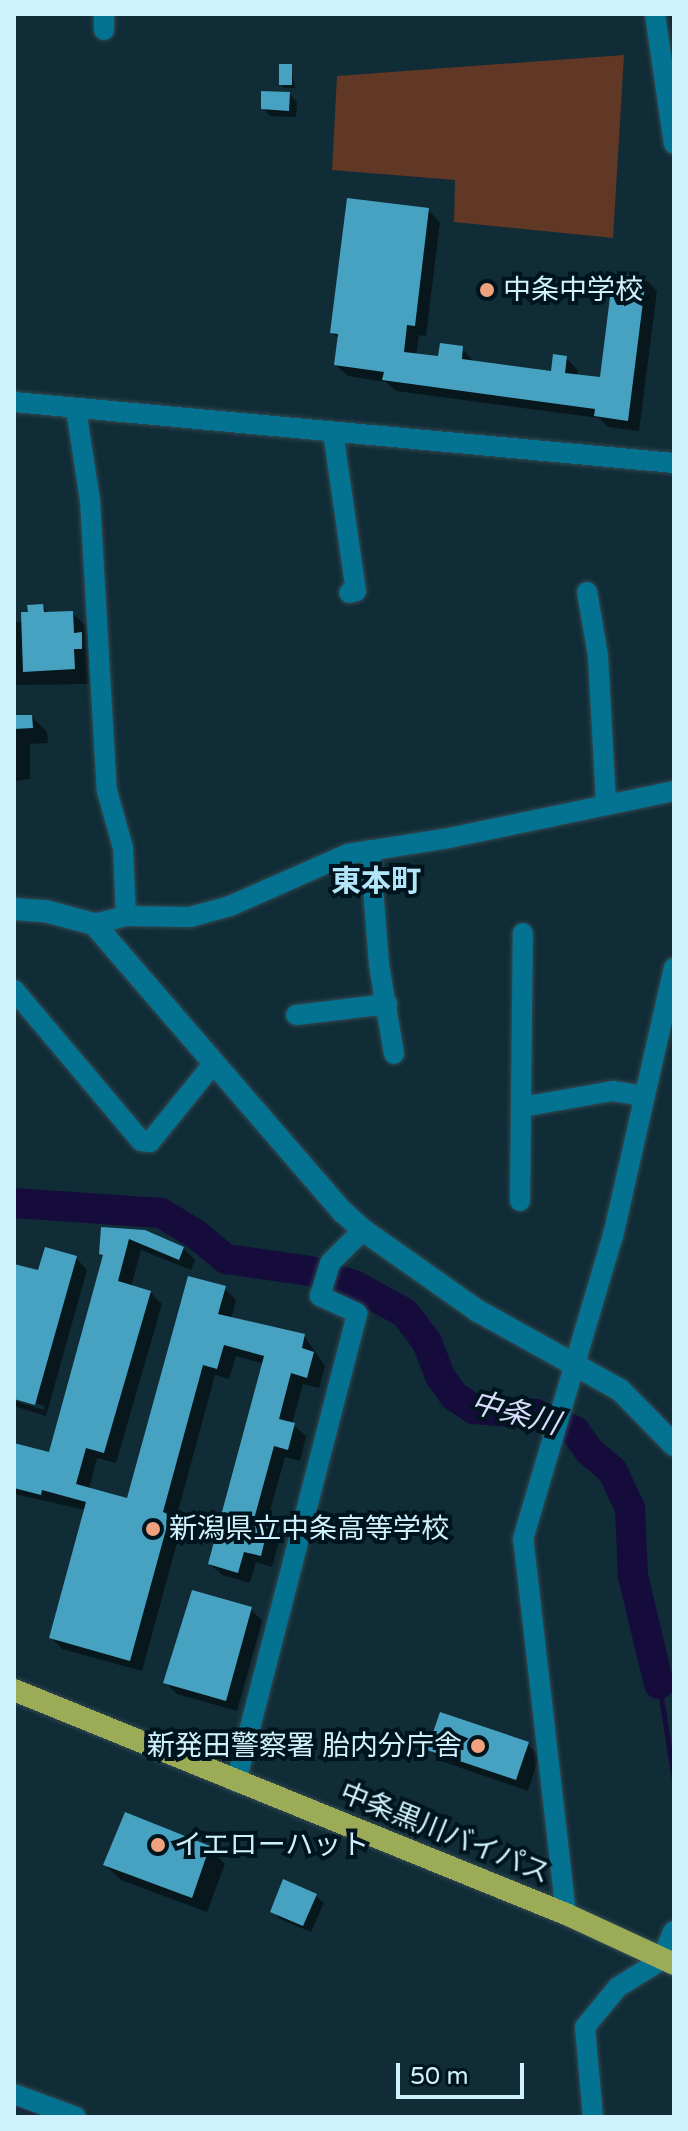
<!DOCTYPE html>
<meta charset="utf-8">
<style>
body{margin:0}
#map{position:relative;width:688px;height:2131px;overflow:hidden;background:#102c36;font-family:"Varela Round","Noto Sans JP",sans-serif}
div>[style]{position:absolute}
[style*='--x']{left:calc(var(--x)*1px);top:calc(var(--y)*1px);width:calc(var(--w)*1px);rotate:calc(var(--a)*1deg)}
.green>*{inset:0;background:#613725}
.shadow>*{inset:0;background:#0007}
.stream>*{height:5px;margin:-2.5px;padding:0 2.5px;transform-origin:2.5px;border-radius:2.5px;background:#150c3c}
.river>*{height:30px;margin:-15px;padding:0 15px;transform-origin:15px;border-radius:15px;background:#150c3c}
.building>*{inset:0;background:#47a1c0}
.roads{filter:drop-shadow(0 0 2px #324953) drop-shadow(0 0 2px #324953)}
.minor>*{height:20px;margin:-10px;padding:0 10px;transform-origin:10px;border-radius:10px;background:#037391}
.tertiary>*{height:22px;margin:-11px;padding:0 11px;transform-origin:11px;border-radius:11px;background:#037391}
.secondary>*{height:22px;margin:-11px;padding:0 11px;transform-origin:11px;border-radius:11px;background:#037391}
.trunk>*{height:22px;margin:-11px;padding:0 11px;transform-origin:11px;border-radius:11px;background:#9cab56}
.dots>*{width:22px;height:22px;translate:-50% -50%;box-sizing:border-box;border:4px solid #00141d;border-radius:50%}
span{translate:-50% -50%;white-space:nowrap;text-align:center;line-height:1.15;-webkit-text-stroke:8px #00141d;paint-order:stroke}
.poi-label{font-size:28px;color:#cff0fd}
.left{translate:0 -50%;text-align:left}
.right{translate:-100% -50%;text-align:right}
.street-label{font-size:28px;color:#cff0fd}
.neighbourhood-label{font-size:30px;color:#b3e5f9;font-weight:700}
.water-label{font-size:30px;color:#dadbfd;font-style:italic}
.frame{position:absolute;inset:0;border:16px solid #cff0fd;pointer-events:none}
.scale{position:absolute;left:396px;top:2063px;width:128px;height:36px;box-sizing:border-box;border:4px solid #cff0fd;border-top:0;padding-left:10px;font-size:24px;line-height:28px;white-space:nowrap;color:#cff0fd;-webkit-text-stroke:6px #00141d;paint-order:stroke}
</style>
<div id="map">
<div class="green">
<div style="clip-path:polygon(624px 55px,613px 238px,454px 222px,455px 180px,332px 170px,337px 76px)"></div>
</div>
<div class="shadow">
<div style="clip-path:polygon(291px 66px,295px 88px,284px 88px,281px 84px)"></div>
<div style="clip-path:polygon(290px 94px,297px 102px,296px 117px,270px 116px,263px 108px)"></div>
<div style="clip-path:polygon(428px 210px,440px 222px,426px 336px,419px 335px,416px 356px,440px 359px,462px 348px,474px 362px,552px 373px,566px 358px,578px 370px,577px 376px,601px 379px,645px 279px,657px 291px,639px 431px,608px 427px,599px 418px,396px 391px,386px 382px,348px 376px,336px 365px,339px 339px,332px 333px)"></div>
<div style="clip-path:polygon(42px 606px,50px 614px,72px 613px,88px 628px,97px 664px,88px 664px,89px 684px,14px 685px,14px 622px,23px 622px)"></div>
<div style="clip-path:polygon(14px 717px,32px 717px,47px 732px,48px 743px,30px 744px,30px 779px,14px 781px)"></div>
<div style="clip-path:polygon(103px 1229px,183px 1248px,195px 1260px,191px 1270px,141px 1250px,131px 1287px,150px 1292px,162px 1304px,116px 1463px,97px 1458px,89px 1490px,128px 1500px,224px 1288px,236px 1300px,231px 1319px,304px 1336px,325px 1366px,319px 1388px,303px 1384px,292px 1424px,306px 1436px,300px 1461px,285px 1457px,265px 1529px,279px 1541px,272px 1567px,256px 1562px,250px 1583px,222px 1575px,210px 1564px,264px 1364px,236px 1356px,229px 1379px,215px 1375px,175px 1522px,181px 1528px,142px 1671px,62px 1649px,51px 1637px,86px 1510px,14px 1494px,14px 1445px,51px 1455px,104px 1256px)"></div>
<div style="clip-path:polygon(76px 1258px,87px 1270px,46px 1416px,14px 1406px,14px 1401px,44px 1410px,45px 1406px,14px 1397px,14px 1278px,39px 1273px)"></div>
<div style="clip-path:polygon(251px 1609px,262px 1621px,237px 1711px,177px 1694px,166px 1683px)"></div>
<div style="clip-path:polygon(528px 1744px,539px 1756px,528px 1791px,441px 1761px,430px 1749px)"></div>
<div style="clip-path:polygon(209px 1848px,225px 1864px,207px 1912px,121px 1880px,105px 1865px)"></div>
<div style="clip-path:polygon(316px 1896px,324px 1903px,311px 1932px,280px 1919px,272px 1911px)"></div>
</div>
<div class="stream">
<div style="--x:659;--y:1684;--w:97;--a:81.1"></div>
<div style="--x:14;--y:2105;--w:33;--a:21"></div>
</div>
<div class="river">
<div style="--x:14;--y:1203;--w:147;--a:3.9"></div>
<div style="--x:161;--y:1213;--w:37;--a:31"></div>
<div style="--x:193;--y:1232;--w:43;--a:39.3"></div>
<div style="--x:226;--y:1259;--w:85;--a:8.1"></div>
<div style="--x:310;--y:1271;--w:46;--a:17.7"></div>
<div style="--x:354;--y:1285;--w:58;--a:28.8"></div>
<div style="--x:405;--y:1313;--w:36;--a:53"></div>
<div style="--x:427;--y:1342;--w:36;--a:69"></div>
<div style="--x:440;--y:1376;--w:24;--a:55"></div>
<div style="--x:454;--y:1396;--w:24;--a:33"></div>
<div style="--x:474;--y:1409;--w:61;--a:4.7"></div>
<div style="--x:535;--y:1414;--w:43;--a:23"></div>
<div style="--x:575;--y:1431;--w:24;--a:55"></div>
<div style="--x:589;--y:1451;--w:30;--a:40"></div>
<div style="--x:612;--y:1470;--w:42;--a:64.7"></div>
<div style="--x:630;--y:1508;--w:68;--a:87.5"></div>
<div style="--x:633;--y:1576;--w:111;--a:76.5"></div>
</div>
<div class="building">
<div style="clip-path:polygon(279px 64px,292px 64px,292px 85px,279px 85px)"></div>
<div style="clip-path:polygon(261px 91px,290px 92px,289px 111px,261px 109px)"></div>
<div style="clip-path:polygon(347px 198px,429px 208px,415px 326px,407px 325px,404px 352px,438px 356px,440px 343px,463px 346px,462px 359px,551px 371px,553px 354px,567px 356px,565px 373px,600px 377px,613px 273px,646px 278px,628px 421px,594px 416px,595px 409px,382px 380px,384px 372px,334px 365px,338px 334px,330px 333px)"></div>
<div style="clip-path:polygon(43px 604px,44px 612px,73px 611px,74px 633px,82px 632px,82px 649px,74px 649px,75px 669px,23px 672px,21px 612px,28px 612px,27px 605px)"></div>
<div style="clip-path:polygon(14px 715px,32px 715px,33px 728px,14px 729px)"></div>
<div style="clip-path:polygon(101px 1227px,145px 1230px,184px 1247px,179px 1260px,129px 1239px,118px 1281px,151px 1291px,104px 1453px,86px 1448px,76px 1484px,127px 1498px,188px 1276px,226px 1286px,218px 1314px,305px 1334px,302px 1348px,314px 1352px,307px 1378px,291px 1373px,279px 1419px,295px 1423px,288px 1450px,274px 1446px,253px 1523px,268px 1527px,261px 1556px,244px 1552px,238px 1573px,208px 1564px,264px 1356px,224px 1345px,217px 1369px,203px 1365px,163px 1512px,170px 1515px,130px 1661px,49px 1638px,86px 1502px,42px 1490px,41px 1495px,14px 1488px,14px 1443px,49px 1452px,103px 1255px,99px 1254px)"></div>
<div style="clip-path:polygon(45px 1247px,77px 1256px,35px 1405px,14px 1399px,14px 1264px,38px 1270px)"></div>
<div style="clip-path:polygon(192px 1590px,252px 1607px,226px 1701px,163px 1683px)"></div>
<div style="clip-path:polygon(440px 1712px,529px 1742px,516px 1780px,427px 1750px)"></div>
<div style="clip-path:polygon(125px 1812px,210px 1846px,192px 1898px,103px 1865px)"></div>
<div style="clip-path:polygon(283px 1879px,317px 1894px,303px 1926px,270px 1912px)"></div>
</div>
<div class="roads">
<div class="minor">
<div style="--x:104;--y:14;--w:16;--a:90"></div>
<div style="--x:655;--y:14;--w:131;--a:81.7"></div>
<div style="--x:14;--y:402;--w:663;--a:5.28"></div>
<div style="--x:76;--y:409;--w:92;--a:81.3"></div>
<div style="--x:90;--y:500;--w:291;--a:86.7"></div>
<div style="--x:107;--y:791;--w:59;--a:74.3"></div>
<div style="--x:123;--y:848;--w:68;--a:87.5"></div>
<div style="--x:333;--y:432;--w:161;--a:81.8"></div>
<div style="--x:356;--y:591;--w:7;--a:164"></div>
<div style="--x:587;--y:592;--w:65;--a:80.2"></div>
<div style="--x:598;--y:656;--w:149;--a:86.9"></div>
<div style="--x:370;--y:850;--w:115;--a:85.5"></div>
<div style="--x:379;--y:965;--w:90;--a:80.4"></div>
<div style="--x:94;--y:924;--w:33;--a:-14"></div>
<div style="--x:126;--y:916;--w:64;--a:0.9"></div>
<div style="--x:190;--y:917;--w:41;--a:-15.4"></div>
<div style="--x:230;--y:906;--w:129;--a:-23.8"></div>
<div style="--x:348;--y:854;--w:102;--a:-9"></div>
<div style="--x:449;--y:838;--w:230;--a:-11.8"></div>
<div style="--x:14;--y:990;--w:197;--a:49.9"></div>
<div style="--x:141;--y:1141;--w:9;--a:6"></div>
<div style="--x:150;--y:1142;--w:102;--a:-51"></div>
<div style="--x:296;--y:1015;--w:92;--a:-6.9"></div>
<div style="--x:522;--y:1107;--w:92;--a:-10"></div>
<div style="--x:613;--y:1091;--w:32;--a:9"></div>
<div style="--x:520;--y:1201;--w:268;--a:-89.4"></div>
<div style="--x:236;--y:1782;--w:484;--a:-75.5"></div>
<div style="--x:357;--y:1313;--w:41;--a:-155.3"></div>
<div style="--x:320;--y:1296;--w:34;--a:-73"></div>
<div style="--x:330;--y:1263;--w:47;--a:-45"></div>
<div style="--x:566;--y:1914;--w:377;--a:-96.5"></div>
<div style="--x:523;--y:1539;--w:316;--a:-73.5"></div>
<div style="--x:613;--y:1236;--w:275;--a:-77.2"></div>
<div style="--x:14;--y:2094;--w:66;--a:20.4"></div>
<div style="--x:593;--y:2117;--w:90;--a:-95.1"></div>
<div style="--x:585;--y:2027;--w:52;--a:-50.5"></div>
<div style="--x:618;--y:1987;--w:53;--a:-31.9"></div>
</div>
<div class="tertiary">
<div style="--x:14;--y:909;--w:31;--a:4"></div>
<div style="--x:45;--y:911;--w:51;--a:14.9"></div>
<div style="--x:94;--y:924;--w:381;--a:49.2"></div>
<div style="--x:343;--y:1212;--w:27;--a:42"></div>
<div style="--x:363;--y:1230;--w:141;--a:35.2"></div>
<div style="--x:478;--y:1311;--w:162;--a:29.1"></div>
<div style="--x:620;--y:1390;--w:77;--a:45.5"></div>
</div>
<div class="secondary">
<div style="--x:663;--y:1959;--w:29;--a:-68"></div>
</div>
<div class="trunk">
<div style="--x:14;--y:1690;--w:596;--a:22.09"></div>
<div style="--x:566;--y:1914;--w:119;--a:24.8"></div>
</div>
</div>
<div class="dots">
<div style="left:487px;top:290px;background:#f2a17e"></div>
<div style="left:153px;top:1529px;background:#f2a17e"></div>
<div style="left:478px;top:1746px;background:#f2a17e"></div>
<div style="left:158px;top:1845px;background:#f2a17e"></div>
</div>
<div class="poi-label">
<span class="left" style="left:503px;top:290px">中条中学校</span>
<span class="left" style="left:169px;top:1529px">新潟県立中条高等学校</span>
<span class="right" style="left:462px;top:1746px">新発田警察署 胎内分庁舎</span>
<span class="left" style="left:174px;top:1845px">イエローハット</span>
</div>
<div class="street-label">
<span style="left:445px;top:1833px;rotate:22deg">中条黒川バイパス</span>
</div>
<div class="neighbourhood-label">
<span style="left:376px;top:882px">東本町</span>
</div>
<div class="water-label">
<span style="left:515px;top:1414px;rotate:15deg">中条川</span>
</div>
<div class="frame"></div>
<div class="scale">50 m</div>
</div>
